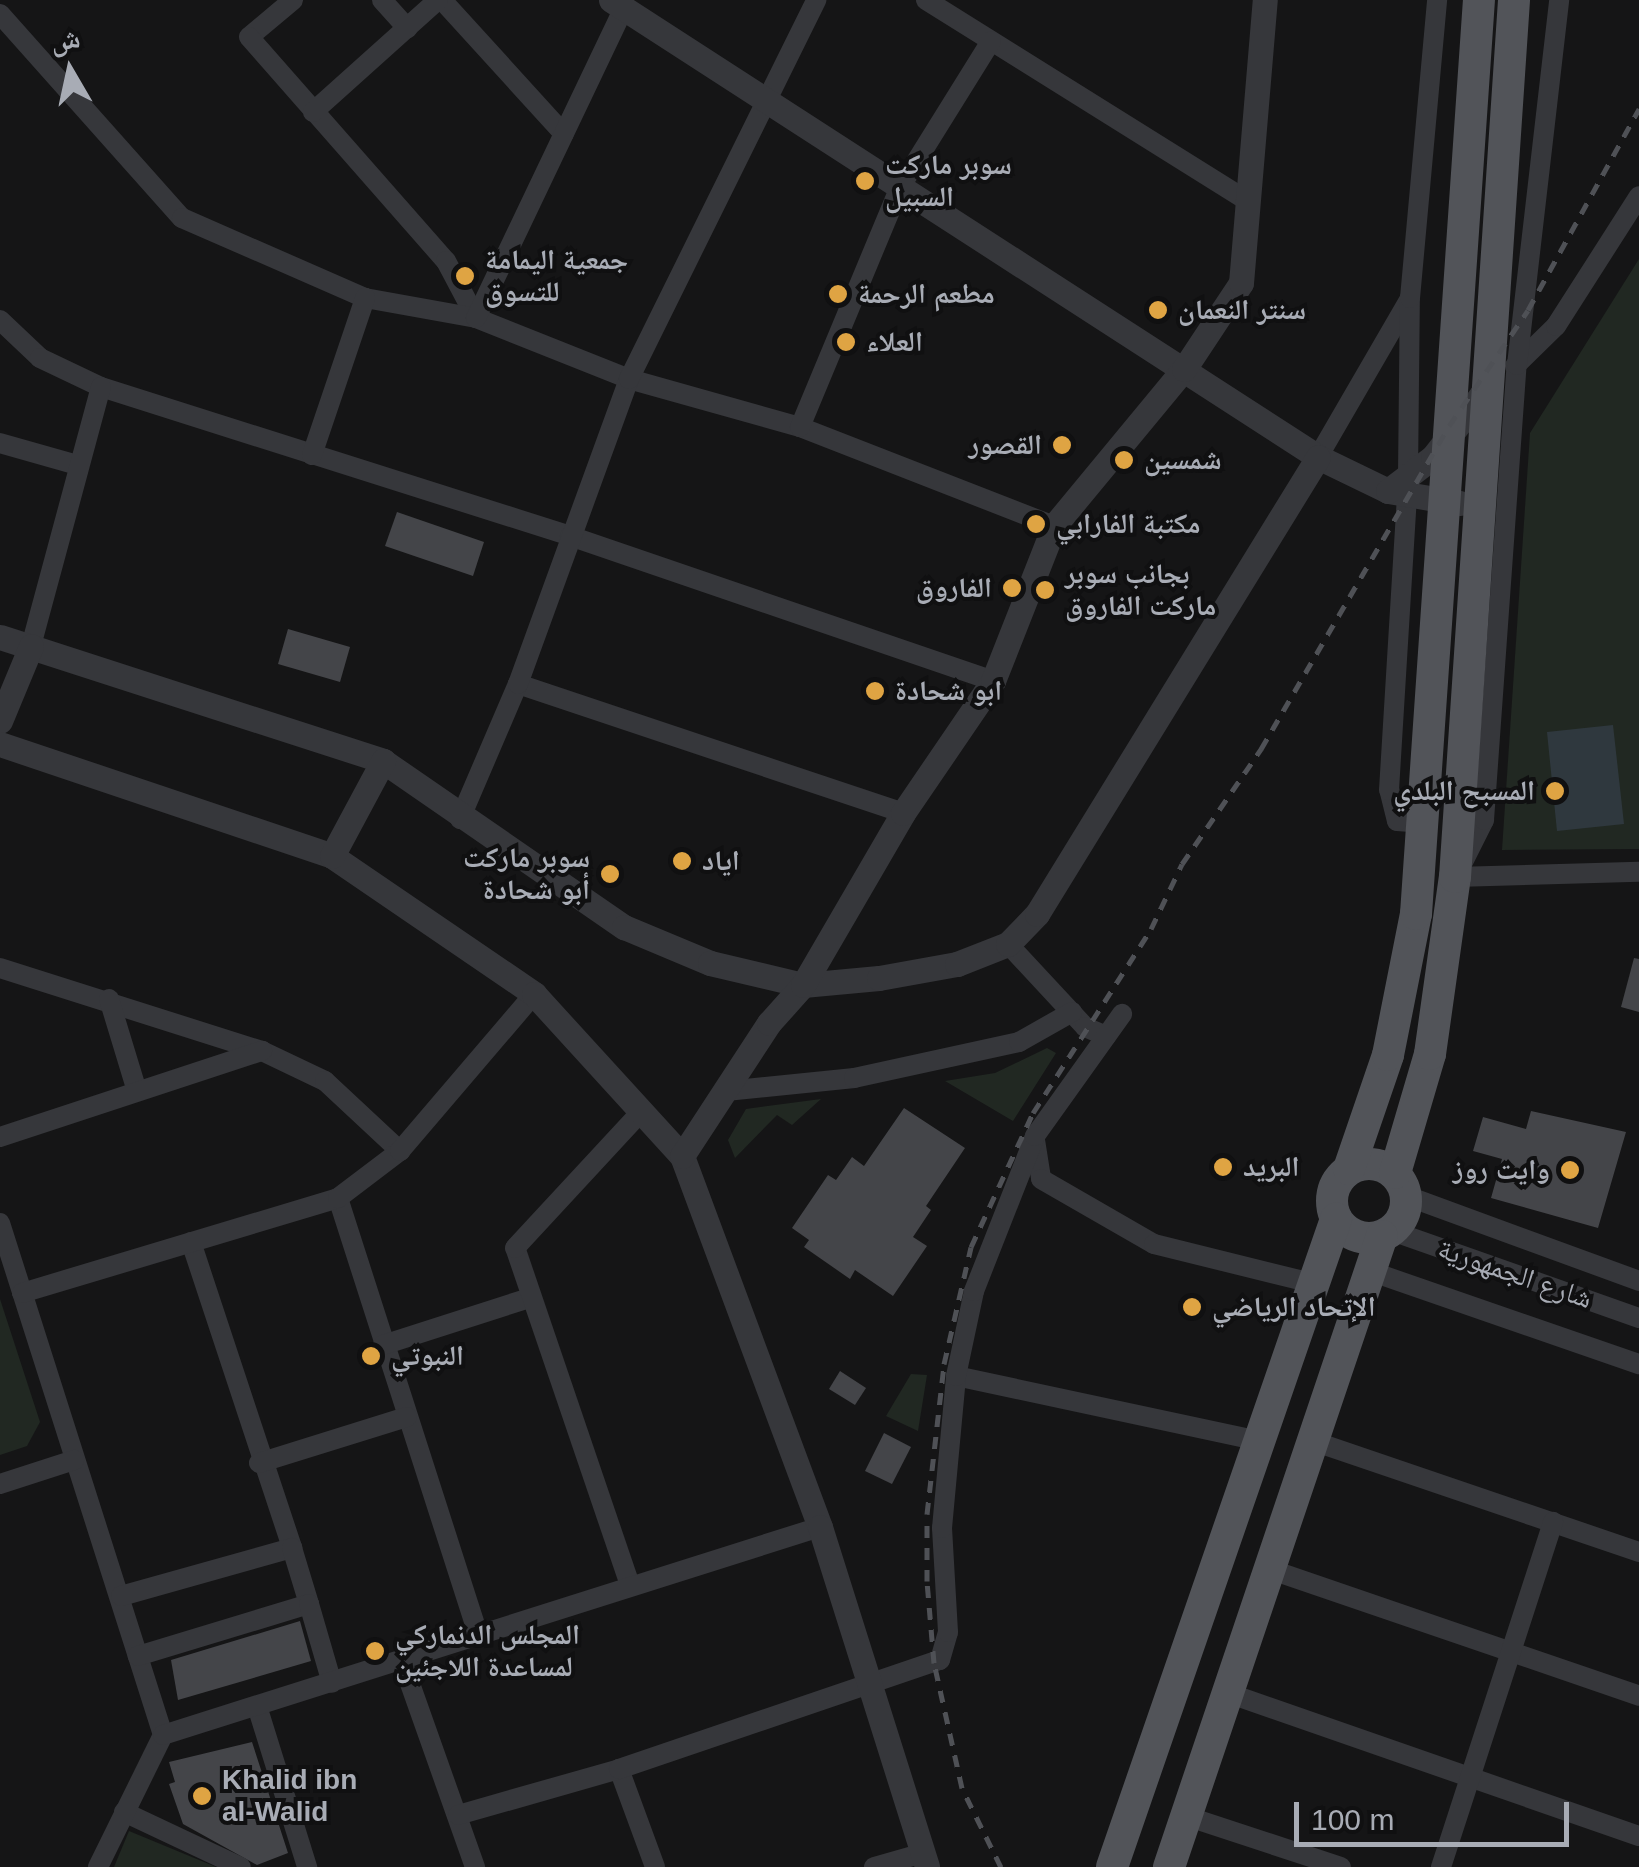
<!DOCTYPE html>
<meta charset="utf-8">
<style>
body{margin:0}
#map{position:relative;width:1639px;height:1867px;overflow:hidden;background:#151516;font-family:Arial,"Noto Naskh Arabic",sans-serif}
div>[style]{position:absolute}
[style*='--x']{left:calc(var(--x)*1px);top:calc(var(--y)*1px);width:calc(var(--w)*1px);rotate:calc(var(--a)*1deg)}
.green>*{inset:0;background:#212822}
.water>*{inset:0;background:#2f383e}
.building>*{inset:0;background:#444549}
.minor>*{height:20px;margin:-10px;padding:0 10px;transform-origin:10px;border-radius:10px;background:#36373b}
.tertiary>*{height:25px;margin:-12.5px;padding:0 12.5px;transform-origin:12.5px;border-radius:12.5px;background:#36373b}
.primary>*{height:32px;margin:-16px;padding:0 16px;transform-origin:16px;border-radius:16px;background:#525459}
.primary>.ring{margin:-16px;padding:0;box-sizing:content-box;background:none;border:32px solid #525459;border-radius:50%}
.rail>*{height:5px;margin-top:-2.5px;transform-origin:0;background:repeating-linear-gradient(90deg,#4f5156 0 12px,transparent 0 22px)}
.dots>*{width:28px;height:28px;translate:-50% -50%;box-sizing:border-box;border:5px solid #101011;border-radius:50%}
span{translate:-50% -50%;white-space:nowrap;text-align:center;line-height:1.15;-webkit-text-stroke:8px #101011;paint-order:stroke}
.poi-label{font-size:28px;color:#a8acb5;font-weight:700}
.left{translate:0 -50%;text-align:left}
.right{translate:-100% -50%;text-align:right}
.street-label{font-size:28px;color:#a8acb5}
.north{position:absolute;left:20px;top:20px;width:100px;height:100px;-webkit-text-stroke:8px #101011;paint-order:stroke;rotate:351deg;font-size:28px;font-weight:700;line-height:40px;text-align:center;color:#a8acb5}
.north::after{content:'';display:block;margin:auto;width:35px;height:45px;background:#a8acb5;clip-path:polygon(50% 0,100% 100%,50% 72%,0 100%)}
.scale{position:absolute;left:1294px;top:1802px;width:275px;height:45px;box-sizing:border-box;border:5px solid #a8acb5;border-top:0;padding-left:12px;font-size:30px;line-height:35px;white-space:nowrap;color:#a8acb5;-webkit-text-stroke:8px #101011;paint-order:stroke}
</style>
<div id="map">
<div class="green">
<div style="clip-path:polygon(1639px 259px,1639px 849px,1502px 850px,1530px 433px)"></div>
<div style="clip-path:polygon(1047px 1048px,1056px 1053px,1013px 1121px,945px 1081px,995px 1073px)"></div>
<div style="clip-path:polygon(821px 1099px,792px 1125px,777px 1115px,735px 1158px,728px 1140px,746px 1109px)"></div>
<div style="clip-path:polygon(0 1299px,40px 1422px,27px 1446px,0 1455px)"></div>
<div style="clip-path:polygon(911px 1374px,927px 1375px,918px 1431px,886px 1416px)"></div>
<div style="clip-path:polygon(129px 1831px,216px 1867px,114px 1867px)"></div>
</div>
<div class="water">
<div style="clip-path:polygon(1613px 725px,1624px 824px,1557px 831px,1547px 732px)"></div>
</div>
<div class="building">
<div style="clip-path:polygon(397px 512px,484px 542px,473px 576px,385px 546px)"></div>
<div style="clip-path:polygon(288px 629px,350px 647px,340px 682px,278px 664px)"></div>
<div style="clip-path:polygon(1634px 958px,1639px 959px,1639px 1012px,1621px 1007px)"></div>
<div style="clip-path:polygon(904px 1108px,965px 1148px,926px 1206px,931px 1210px,913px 1237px,927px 1246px,893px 1296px,855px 1270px,850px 1279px,804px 1247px,809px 1240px,792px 1228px,828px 1175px,836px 1180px,852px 1157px,864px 1166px)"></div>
<div style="clip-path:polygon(1531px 1111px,1626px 1132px,1598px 1228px,1491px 1198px,1502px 1159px,1473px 1151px,1483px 1117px,1526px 1129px)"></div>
<div style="clip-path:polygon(840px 1371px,866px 1388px,855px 1405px,829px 1389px)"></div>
<div style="clip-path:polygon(884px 1433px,911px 1447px,892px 1484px,865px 1471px)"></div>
<div style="clip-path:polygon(300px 1621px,311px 1661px,178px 1700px,171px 1660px)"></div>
<div style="clip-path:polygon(252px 1742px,288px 1853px,257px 1865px,183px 1824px,169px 1784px,175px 1782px,169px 1762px)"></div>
</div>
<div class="minor">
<div style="--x:293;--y:0;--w:57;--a:139.9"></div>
<div style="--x:249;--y:37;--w:298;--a:48.7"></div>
<div style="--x:446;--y:261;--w:64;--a:62.2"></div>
<div style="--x:382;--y:0;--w:38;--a:48"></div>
<div style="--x:442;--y:0;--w:181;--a:47.7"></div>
<div style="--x:926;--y:0;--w:375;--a:32"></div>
<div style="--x:0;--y:14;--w:273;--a:48.3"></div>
<div style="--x:182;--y:218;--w:200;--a:23.6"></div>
<div style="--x:365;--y:298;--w:113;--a:10.2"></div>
<div style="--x:476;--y:318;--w:165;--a:21.7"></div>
<div style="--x:629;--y:379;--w:178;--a:15.7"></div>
<div style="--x:800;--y:427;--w:273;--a:21.3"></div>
<div style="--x:313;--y:112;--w:168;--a:-41.9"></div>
<div style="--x:476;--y:318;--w:339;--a:-64.5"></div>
<div style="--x:0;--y:320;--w:55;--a:43.5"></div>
<div style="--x:40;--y:358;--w:68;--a:25.4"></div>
<div style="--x:101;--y:387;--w:492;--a:17.6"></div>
<div style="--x:570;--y:536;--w:447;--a:18.9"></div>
<div style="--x:1515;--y:366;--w:57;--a:-44.3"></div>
<div style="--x:1556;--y:326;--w:154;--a:-57.4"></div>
<div style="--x:800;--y:427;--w:258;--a:-67.4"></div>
<div style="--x:899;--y:189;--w:174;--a:-58.1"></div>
<div style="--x:0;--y:443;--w:80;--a:15.9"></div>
<div style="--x:312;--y:455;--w:166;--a:-71.3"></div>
<div style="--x:1318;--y:457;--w:181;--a:-59.9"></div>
<div style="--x:31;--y:646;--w:268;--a:-74.9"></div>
<div style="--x:518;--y:684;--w:406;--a:18.5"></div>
<div style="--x:460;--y:819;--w:147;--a:-66.8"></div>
<div style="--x:518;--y:684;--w:325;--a:-70"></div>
<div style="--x:629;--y:379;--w:423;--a:-63.7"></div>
<div style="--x:1424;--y:823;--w:27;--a:-176"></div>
<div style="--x:1397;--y:821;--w:32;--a:-104"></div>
<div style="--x:1389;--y:790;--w:315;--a:-86.5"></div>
<div style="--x:1408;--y:476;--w:178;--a:-89.4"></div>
<div style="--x:1410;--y:298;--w:299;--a:-84.8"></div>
<div style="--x:1460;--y:868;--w:54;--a:-63.4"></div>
<div style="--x:1484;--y:820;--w:456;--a:-85.9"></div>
<div style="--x:1517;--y:365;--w:367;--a:-83.4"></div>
<div style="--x:1455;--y:877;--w:184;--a:-1.6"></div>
<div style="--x:1008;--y:944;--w:113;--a:47.1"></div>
<div style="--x:1085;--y:1027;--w:23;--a:23"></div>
<div style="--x:0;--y:968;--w:275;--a:17.6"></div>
<div style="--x:262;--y:1051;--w:70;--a:25.5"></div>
<div style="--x:325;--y:1081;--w:103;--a:43"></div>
<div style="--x:109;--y:999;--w:93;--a:73.1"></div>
<div style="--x:726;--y:1091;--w:129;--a:-5.8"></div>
<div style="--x:854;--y:1078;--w:169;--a:-12.3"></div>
<div style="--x:1019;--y:1042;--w:61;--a:-29.5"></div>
<div style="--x:0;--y:1137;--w:276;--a:-18.2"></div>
<div style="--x:1035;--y:1140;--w:39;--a:81"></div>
<div style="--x:1041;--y:1179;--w:130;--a:29.9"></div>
<div style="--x:1154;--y:1244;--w:163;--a:13.9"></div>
<div style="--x:1407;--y:1196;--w:247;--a:20.1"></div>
<div style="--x:338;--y:1198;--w:459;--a:72.2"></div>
<div style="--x:0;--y:1223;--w:537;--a:72.34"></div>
<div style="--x:1392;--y:1231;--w:262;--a:19.4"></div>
<div style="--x:191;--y:1242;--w:322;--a:71.7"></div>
<div style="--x:1367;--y:1270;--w:288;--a:19.1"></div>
<div style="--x:22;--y:1293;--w:330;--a:-16.7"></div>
<div style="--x:338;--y:1198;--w:78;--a:-37.2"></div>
<div style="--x:400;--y:1151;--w:206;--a:-49.5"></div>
<div style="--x:383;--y:1345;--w:153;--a:-17.8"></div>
<div style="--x:956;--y:1376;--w:314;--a:12.1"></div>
<div style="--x:1313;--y:1441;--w:344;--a:18.8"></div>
<div style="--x:259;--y:1463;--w:155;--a:-17.3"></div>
<div style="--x:0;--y:1484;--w:78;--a:-18"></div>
<div style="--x:1272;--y:1570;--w:388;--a:18.9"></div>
<div style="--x:630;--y:1585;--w:356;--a:-108.8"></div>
<div style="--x:515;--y:1248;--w:188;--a:-47.2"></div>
<div style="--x:121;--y:1596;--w:178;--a:-15.7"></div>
<div style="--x:292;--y:1548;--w:59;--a:73.1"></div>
<div style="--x:309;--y:1604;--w:179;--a:163.1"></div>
<div style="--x:309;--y:1604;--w:82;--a:73.8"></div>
<div style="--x:402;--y:1661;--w:219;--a:70.5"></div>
<div style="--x:1228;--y:1693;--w:435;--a:19.2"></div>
<div style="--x:257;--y:1706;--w:169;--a:72.7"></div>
<div style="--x:619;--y:1769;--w:104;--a:69.8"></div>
<div style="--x:124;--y:1812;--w:129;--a:25.2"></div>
<div style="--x:458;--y:1815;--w:167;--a:-15.9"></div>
<div style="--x:619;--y:1769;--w:339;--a:-18.8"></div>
<div style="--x:940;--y:1660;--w:29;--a:-74"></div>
<div style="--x:948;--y:1632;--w:104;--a:-93.3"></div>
<div style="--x:942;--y:1528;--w:153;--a:-84.7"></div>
<div style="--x:956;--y:1376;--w:87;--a:-78"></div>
<div style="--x:974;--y:1291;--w:167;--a:-68.5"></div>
<div style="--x:1035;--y:1136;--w:150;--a:-54.5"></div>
<div style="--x:1186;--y:1816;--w:163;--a:18.2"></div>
<div style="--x:98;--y:1867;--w:147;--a:-63.8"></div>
<div style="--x:163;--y:1735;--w:689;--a:-17.57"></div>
<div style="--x:874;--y:1867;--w:51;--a:-15.9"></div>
<div style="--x:1441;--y:1867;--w:363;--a:-72"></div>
</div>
<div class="tertiary">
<div style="--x:611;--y:0;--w:842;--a:32.88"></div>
<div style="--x:1318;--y:457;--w:78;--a:25.9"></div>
<div style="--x:1388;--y:491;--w:73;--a:9.5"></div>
<div style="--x:1388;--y:491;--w:56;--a:-37.1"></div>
<div style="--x:1433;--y:457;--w:86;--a:-52.1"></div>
<div style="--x:0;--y:637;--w:403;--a:17.9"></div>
<div style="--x:383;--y:761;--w:293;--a:34.6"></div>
<div style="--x:624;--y:927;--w:93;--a:22.7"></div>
<div style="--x:710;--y:963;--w:96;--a:13.3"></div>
<div style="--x:803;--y:985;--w:76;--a:-5.3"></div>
<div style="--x:879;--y:978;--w:79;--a:-10.2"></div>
<div style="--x:957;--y:964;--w:55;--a:-21.4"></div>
<div style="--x:1008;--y:944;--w:42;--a:-46"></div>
<div style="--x:1037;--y:914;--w:536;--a:-58.41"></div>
<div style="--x:0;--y:721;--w:81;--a:-67.5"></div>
<div style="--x:0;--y:744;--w:350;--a:18.6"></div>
<div style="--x:332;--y:856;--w:245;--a:34.3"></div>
<div style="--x:534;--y:994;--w:219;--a:47.6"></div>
<div style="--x:682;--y:1156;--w:396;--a:69.6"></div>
<div style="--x:820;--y:1527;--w:356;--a:72.5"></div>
<div style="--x:332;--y:856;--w:108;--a:-61.8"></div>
<div style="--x:682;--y:1156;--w:159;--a:-56.8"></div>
<div style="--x:769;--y:1023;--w:51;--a:-48.2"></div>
<div style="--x:803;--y:985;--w:199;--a:-59.8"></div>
<div style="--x:903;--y:813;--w:160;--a:-55.7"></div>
<div style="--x:993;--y:681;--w:167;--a:-68.5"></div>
<div style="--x:1054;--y:526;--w:204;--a:-50.4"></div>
<div style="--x:1184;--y:369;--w:103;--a:-56.5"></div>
<div style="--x:1241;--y:283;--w:284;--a:-85.2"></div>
</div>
<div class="primary">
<div class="ring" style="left:1332px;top:1164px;width:42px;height:42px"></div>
<div style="--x:1349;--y:1169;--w:120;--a:-71.1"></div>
<div style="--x:1388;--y:1055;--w:144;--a:-78.8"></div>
<div style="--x:1416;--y:914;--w:916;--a:-86.06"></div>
<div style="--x:1395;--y:1173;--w:124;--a:-73.6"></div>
<div style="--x:1430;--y:1054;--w:179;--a:-82"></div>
<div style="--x:1455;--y:877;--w:879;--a:-86.15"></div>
<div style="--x:1112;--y:1867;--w:686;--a:-70.93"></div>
<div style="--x:1169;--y:1867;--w:666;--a:-71.35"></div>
</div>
<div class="rail">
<div style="--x:1001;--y:1867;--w:88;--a:-116.3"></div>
<div style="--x:962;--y:1788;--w:128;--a:-102.6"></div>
<div style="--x:934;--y:1663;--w:82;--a:-94.9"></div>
<div style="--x:927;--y:1581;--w:67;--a:-90"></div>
<div style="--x:927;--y:1514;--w:151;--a:-83.5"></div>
<div style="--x:944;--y:1364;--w:120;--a:-77"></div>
<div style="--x:971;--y:1247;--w:148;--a:-65.2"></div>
<div style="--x:1033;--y:1113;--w:219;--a:-57.3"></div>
<div style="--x:1151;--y:929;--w:72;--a:-64.5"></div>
<div style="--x:1182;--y:864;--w:140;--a:-55.5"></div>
<div style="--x:1261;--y:749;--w:374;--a:-59.8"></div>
<div style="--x:1449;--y:426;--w:140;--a:-55.7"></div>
<div style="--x:1528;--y:310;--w:230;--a:-61.1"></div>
</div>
<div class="dots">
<div style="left:865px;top:181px;background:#dfa443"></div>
<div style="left:465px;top:276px;background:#dfa443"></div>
<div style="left:838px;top:294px;background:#dfa443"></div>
<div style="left:1158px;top:310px;background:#dfa443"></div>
<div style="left:846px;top:342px;background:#dfa443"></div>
<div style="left:1062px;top:445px;background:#dfa443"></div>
<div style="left:1124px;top:460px;background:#dfa443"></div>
<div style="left:1036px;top:524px;background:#dfa443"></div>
<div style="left:1012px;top:588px;background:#dfa443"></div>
<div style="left:1045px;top:590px;background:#dfa443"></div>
<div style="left:875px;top:691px;background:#dfa443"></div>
<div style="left:1555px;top:791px;background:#dfa443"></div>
<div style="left:682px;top:861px;background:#dfa443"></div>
<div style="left:610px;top:874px;background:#dfa443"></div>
<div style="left:1223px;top:1167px;background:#dfa443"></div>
<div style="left:1570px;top:1170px;background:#dfa443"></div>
<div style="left:1192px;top:1307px;background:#dfa443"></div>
<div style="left:371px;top:1356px;background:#dfa443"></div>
<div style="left:375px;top:1651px;background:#dfa443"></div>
<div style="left:202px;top:1796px;background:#dfa443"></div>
</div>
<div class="poi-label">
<span class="left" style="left:885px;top:181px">سوبر ماركت<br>السبيل</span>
<span class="left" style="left:485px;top:276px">جمعية اليمامة<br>للتسوق</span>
<span class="left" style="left:858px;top:294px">مطعم الرحمة</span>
<span class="left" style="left:1178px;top:310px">سنتر النعمان</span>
<span class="left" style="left:866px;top:342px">العلاء</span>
<span class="right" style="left:1042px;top:445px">القصور</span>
<span class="left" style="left:1144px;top:460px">شمسين</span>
<span class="left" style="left:1056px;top:524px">مكتبة الفارابي</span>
<span class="left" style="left:1065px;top:590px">بجانب سوبر<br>ماركت الفاروق</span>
<span class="right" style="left:992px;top:588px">الفاروق</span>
<span class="left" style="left:895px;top:691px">ابو شحادة</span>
<span class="right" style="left:1535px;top:791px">المسبح البلدي</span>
<span class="right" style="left:590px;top:874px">سوبر ماركت<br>أبو شحادة</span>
<span class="left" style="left:702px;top:861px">اياد</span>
<span class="left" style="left:1243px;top:1167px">البريد</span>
<span class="right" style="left:1550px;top:1170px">وايت روز</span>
<span class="left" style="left:1212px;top:1307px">الإتحاد الرياضي</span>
<span class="left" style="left:391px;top:1356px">النبوتي</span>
<span class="left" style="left:395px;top:1651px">المجلس الدنماركي<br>لمساعدة اللاجئين</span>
<span class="left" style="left:222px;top:1796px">Khalid ibn<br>al-Walid</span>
</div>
<div class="street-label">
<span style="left:1515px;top:1274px;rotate:19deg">شارع الجمهورية</span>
</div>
<div class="north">ش</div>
<div class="scale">100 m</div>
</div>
